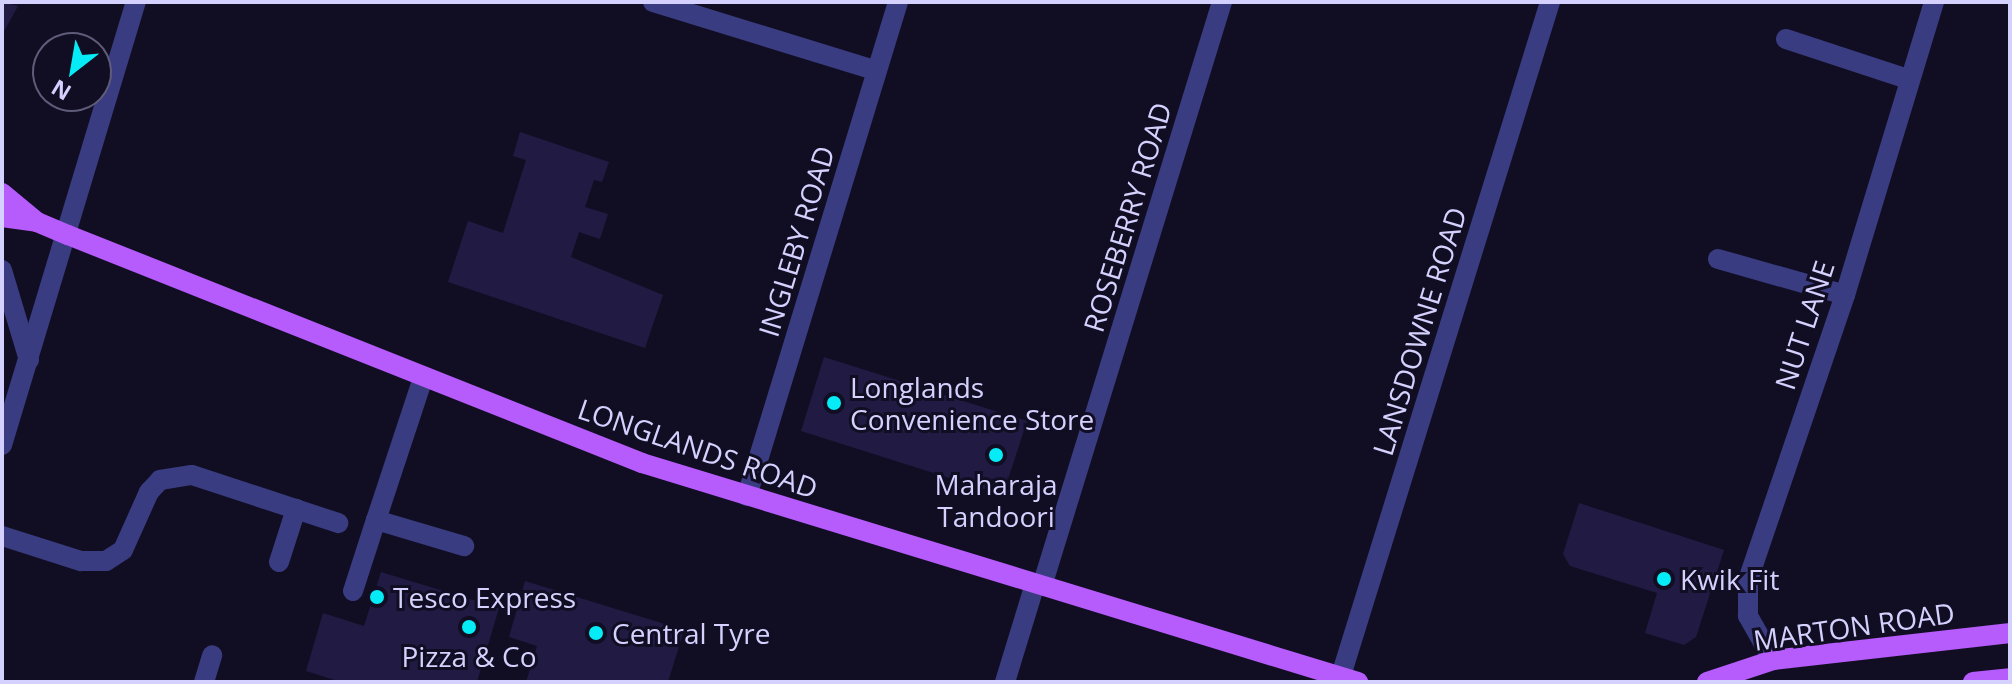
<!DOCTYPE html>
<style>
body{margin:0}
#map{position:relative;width:2012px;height:684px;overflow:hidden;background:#110e23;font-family:"Open Sans",sans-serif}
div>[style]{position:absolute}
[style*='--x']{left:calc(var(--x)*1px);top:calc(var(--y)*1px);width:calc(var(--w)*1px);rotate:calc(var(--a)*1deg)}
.building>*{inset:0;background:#211b44}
.minor>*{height:20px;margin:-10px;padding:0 10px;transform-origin:10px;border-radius:10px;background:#3a3c81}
.major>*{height:20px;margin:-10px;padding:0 10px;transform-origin:10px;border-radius:10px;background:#b65bfc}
.dots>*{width:22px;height:22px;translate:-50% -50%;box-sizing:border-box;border:4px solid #110e23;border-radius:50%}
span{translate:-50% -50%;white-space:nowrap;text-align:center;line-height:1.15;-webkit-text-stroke:6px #110e23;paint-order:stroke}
.street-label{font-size:28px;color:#d4d1fe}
.poi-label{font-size:28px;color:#d4d1fe}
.left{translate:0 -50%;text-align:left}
.frame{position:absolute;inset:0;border:4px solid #d4d1fe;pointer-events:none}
.north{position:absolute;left:32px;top:32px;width:80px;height:80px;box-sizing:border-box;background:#110e23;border:2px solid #5f5c7b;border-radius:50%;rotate:211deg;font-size:22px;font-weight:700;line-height:32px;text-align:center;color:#d4d1fe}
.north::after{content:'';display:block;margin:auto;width:28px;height:36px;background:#05ecf7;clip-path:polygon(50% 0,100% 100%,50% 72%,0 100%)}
</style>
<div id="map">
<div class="building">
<div style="clip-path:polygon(2px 2px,18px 6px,2px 35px)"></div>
<div style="clip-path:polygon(520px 132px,609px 162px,602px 182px,594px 180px,585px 207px,608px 214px,600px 239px,579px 232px,571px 257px,663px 295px,645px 348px,448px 282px,468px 221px,503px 233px,526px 160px,513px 156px)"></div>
<div style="clip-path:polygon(824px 357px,1027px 421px,1003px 495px,801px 431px)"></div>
<div style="clip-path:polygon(1579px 503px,1724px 550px,1696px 637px,1684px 645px,1645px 633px,1657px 593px,1570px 566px,1563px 554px)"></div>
<div style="clip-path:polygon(381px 572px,499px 608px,477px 682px,341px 682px,306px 671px,323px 613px,364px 626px)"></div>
<div style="clip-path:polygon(525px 581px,684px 630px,668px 682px,526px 682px,537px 646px,509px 637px)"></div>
</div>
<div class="minor">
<div style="--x:653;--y:2;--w:234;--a:17.1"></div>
<div style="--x:1786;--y:39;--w:128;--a:18.2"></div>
<div style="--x:1718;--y:259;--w:132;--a:15.8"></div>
<div style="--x:2;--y:270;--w:94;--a:73.3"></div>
<div style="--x:423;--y:378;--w:150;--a:108.3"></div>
<div style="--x:376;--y:520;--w:92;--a:16.5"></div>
<div style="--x:2;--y:445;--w:463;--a:-73.2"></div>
<div style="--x:747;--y:496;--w:517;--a:-73"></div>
<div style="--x:2;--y:536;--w:83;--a:17.6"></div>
<div style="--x:81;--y:561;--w:25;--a:0"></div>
<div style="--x:106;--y:561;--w:20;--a:-33"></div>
<div style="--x:123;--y:550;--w:64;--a:-65.9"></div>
<div style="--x:149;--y:492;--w:16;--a:-47"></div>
<div style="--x:160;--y:480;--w:32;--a:-9"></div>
<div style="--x:192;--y:475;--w:154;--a:18.2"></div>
<div style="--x:279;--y:562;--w:56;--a:-72.2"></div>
<div style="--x:1042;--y:586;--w:611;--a:-72.87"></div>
<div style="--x:353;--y:591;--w:75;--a:-72.1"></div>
<div style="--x:1773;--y:660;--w:51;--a:-119.6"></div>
<div style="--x:1748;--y:616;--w:36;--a:-90"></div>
<div style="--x:1748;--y:580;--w:301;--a:-71.2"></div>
<div style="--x:1845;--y:295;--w:306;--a:-73.1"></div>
<div style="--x:204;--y:682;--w:28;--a:-73"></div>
<div style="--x:1005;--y:682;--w:102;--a:-73"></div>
<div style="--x:1339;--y:682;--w:712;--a:-72.76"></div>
</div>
<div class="major">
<div style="--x:2;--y:193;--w:45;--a:39.6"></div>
<div style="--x:37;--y:222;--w:34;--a:23"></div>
<div style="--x:68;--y:235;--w:618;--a:21.66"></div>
<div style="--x:642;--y:463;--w:749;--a:17.01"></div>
<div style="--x:2;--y:217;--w:35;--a:8"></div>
<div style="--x:1707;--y:682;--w:70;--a:-18.4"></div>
<div style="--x:1773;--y:660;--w:239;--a:-6.5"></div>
<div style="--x:1973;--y:682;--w:37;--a:-6"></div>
</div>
<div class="dots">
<div style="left:834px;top:403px;background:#05ecf7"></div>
<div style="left:996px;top:455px;background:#05ecf7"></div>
<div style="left:1664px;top:579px;background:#05ecf7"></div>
<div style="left:377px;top:597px;background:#05ecf7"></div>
<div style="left:469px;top:627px;background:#05ecf7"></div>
<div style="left:596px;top:633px;background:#05ecf7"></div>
</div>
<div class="street-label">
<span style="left:1127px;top:217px;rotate:-73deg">ROSEBERRY ROAD</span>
<span style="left:796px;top:241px;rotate:-73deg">INGLEBY ROAD</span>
<span style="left:1804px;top:325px;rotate:-72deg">NUT LANE</span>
<span style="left:1419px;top:331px;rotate:-73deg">LANSDOWNE ROAD</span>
<span style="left:698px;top:448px;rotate:19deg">LONGLANDS ROAD</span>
<span style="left:1854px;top:626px;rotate:-8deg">MARTON ROAD</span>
</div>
<div class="poi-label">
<span class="left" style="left:850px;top:403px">Longlands<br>Convenience Store</span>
<span style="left:996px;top:500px">Maharaja<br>Tandoori</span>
<span class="left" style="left:1680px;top:579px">Kwik Fit</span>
<span class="left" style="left:393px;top:597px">Tesco Express</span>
<span class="left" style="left:612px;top:633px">Central Tyre</span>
<span style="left:469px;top:656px">Pizza &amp; Co</span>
</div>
<div class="frame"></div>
<div class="north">N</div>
</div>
